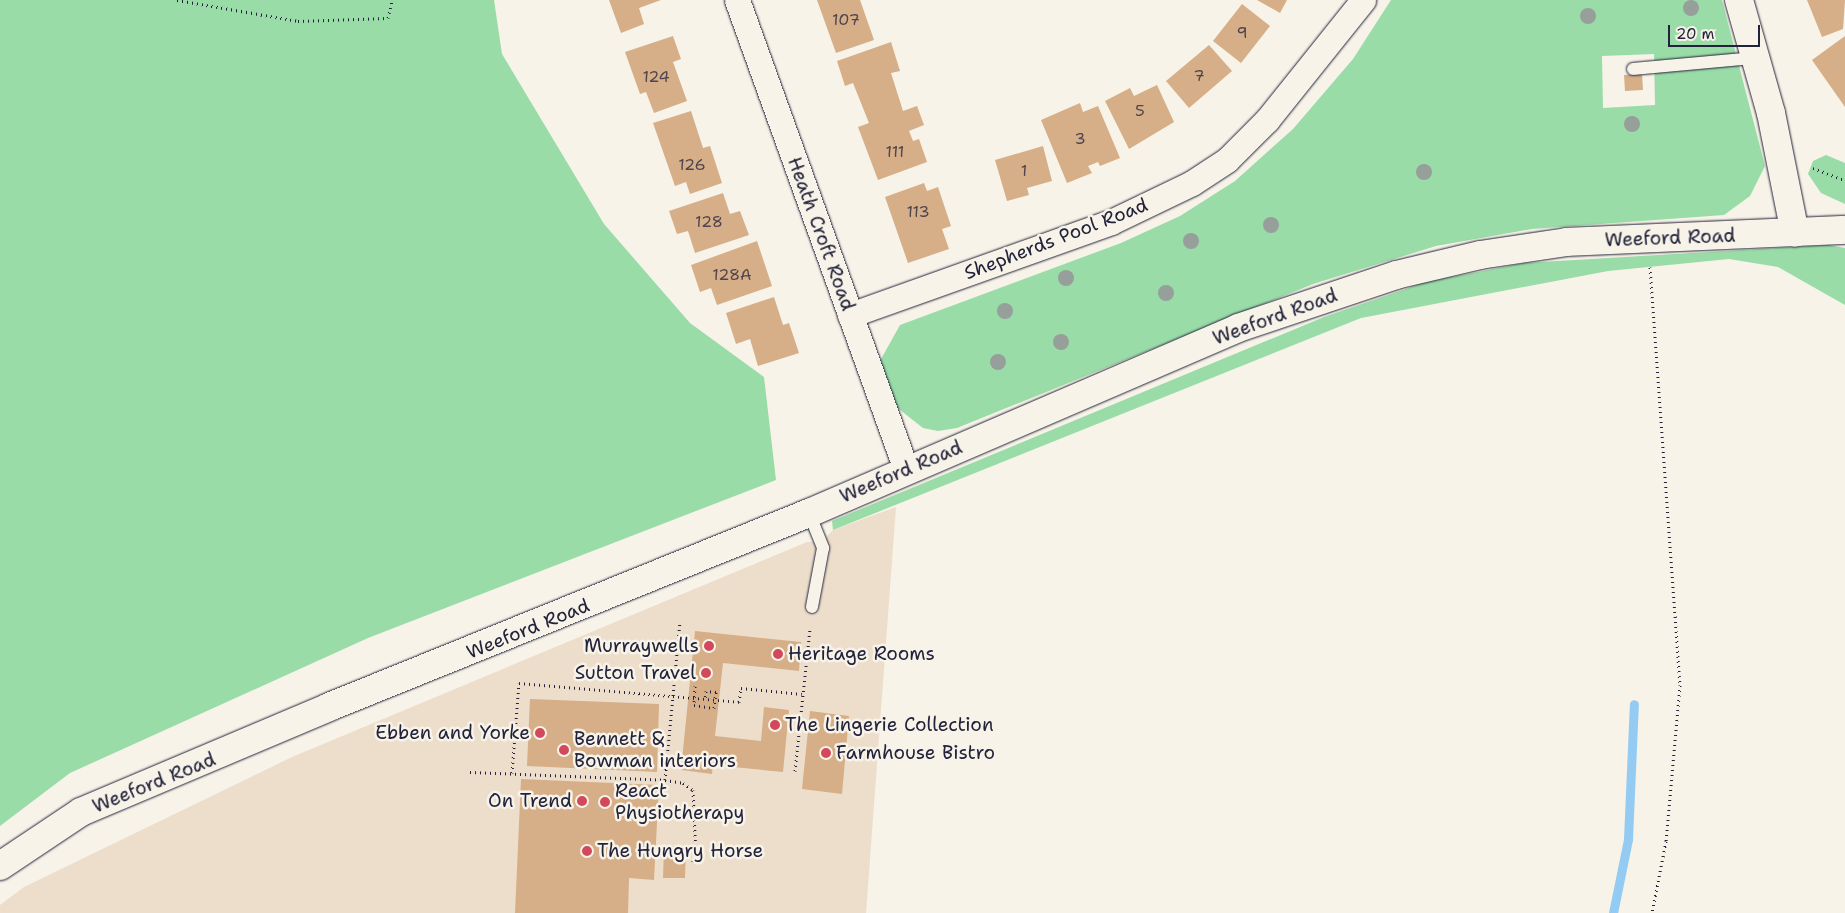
<!DOCTYPE html>
<style>
body{margin:0}
#map{position:relative;width:1845px;height:913px;overflow:hidden;background:#f7f3e8;font-family:"Shantell Sans",sans-serif}
div>[style]{position:absolute}
[style*='--x']{left:calc(var(--x)*1px);top:calc(var(--y)*1px);width:calc(var(--w)*1px);rotate:calc(var(--a)*1deg)}
.built>*{inset:0;background:#eddecb}
.green>*{inset:0;background:#99dca7}
.stream>*{height:9px;margin:-4.5px;padding:0 4.5px;transform-origin:4.5px;border-radius:4.5px;background:#94cbf3}
.building>*{inset:0;background:#d6ae87}
.path>*{height:3px;margin-top:-1.5px;transform-origin:0;background:repeating-linear-gradient(90deg,#22223b 0 1px,transparent 0 5px)}
.roads{filter:drop-shadow(0 0 1px #22223b) drop-shadow(0 0 1px #22223b)}
.lane>*{height:12px;margin:-6px;padding:0 6px;transform-origin:6px;border-radius:6px;background:#f7f3e8}
.street>*{height:25px;margin:-12.5px;padding:0 12.5px;transform-origin:12.5px;border-radius:12.5px;background:#f7f3e8}
.secondary>*{height:28px;margin:-14px;padding:0 14px;transform-origin:14px;border-radius:14px;background:#f7f3e8}
.trees>*{width:16px;height:16px;margin:-8px;border-radius:50%;background:#969f9a}
.dots>*{width:14px;height:14px;translate:-50% -50%;box-sizing:border-box;border:2px solid #f7f3e8;border-radius:50%}
span{translate:-50% -50%;white-space:nowrap;text-align:center;line-height:1.15;-webkit-text-stroke:5px #f7f3e8;paint-order:stroke}
.number-label{font-size:16px;color:#4f454e}
.number-label span{-webkit-text-stroke-width:0}
.street-label{font-size:19px;color:#22223b}
.poi-label{font-size:19px;color:#22223b}
.right{translate:-100% -50%;text-align:right}
.left{translate:0 -50%;text-align:left}
.scale{position:absolute;left:1668px;top:25px;width:92px;height:22px;box-sizing:border-box;border:2px solid #22223b;border-top:0;padding-left:6px;font-size:15px;line-height:18px;white-space:nowrap;color:#22223b;-webkit-text-stroke:4px #f7f3e8;paint-order:stroke}
</style>
<div id="map">
<div class="built">
<div style="clip-path:polygon(896px 507px,866px 913px,0 913px,0 905px,24px 887px,292px 757px,807px 542px,822px 541px,833px 530px)"></div>
</div>
<div class="green">
<div style="clip-path:polygon(0 0,494px 0,502px 54px,604px 224px,690px 323px,764px 377px,776px 480px,368px 638px,70px 773px,0 826px)"></div>
<div style="clip-path:polygon(evenodd,1391px 0,1722px 0,1765px 166px,1750px 196px,1724px 215px,1532px 229px,1436px 246px,1313px 284px,957px 428px,938px 431px,923px 428px,895px 406px,882px 373px,881px 359px,900px 325px,1121px 243px,1180px 216px,1235px 181px,1293px 129px,1353px 59px,1391px 0,1654px 54px,1655px 105px,1603px 108px,1602px 56px,1654px 54px)"></div>
<div style="clip-path:polygon(1826px 155px,1845px 163px,1845px 204px,1821px 193px,1808px 174px,1813px 161px)"></div>
<div style="clip-path:polygon(1828px 245px,1845px 248px,1845px 305px,1778px 267px,1729px 259px,1608px 271px,1361px 318px,833px 530px,832px 521px,1324px 317px,1426px 282px,1524px 263px)"></div>
</div>
<div class="stream">
<div style="--x:1613;--y:913;--w:76;--a:-78.5"></div>
<div style="--x:1628;--y:839;--w:135;--a:-87.5"></div>
</div>
<div class="building">
<div style="clip-path:polygon(609px 0,661px 0,639px 8px,644px 24px,621px 33px)"></div>
<div style="clip-path:polygon(817px 0,860px 0,874px 40px,836px 53px)"></div>
<div style="clip-path:polygon(1257px 0,1287px 0,1280px 13px)"></div>
<div style="clip-path:polygon(1807px 0,1845px 0,1843px 29px,1822px 37px)"></div>
<div style="clip-path:polygon(1242px 4px,1270px 26px,1241px 63px,1213px 41px)"></div>
<div style="clip-path:polygon(673px 36px,681px 59px,673px 62px,687px 101px,654px 113px,646px 92px,640px 94px,625px 52px)"></div>
<div style="clip-path:polygon(1845px 36px,1845px 107px,1812px 60px)"></div>
<div style="clip-path:polygon(891px 42px,900px 71px,891px 73px,903px 111px,917px 106px,924px 125px,909px 131px,913px 141px,919px 139px,927px 162px,878px 180px,858px 127px,869px 123px,853px 83px,845px 86px,837px 61px)"></div>
<div style="clip-path:polygon(1209px 45px,1232px 71px,1189px 108px,1166px 81px)"></div>
<div style="clip-path:polygon(1642px 74px,1643px 90px,1625px 91px,1624px 75px)"></div>
<div style="clip-path:polygon(1157px 85px,1174px 122px,1129px 149px,1105px 101px,1130px 88px,1134px 96px)"></div>
<div style="clip-path:polygon(1080px 103px,1083px 112px,1098px 106px,1120px 158px,1100px 166px,1098px 162px,1088px 166px,1092px 173px,1067px 183px,1041px 120px)"></div>
<div style="clip-path:polygon(691px 111px,703px 148px,710px 146px,722px 183px,690px 194px,686px 182px,675px 186px,653px 123px)"></div>
<div style="clip-path:polygon(1043px 146px,1052px 181px,1027px 188px,1029px 195px,1007px 201px,995px 160px)"></div>
<div style="clip-path:polygon(924px 183px,927px 191px,938px 187px,951px 226px,942px 229px,949px 249px,908px 263px,885px 197px)"></div>
<div style="clip-path:polygon(723px 193px,730px 214px,740px 211px,749px 235px,695px 253px,688px 231px,677px 234px,669px 211px)"></div>
<div style="clip-path:polygon(757px 241px,772px 286px,717px 305px,711px 288px,700px 292px,691px 265px)"></div>
<div style="clip-path:polygon(774px 297px,783px 325px,789px 323px,799px 353px,758px 366px,750px 339px,736px 344px,726px 313px)"></div>
<div style="clip-path:polygon(695px 631px,801px 642px,799px 671px,723px 663px,715px 736px,761px 741px,764px 707px,789px 710px,783px 772px,713px 765px,712px 774px,681px 770px)"></div>
<div style="clip-path:polygon(530px 699px,659px 704px,657px 772px,527px 766px)"></div>
<div style="clip-path:polygon(810px 711px,849px 716px,842px 794px,802px 789px)"></div>
<div style="clip-path:polygon(521px 779px,659px 785px,654px 880px,629px 878px,628px 913px,515px 913px)"></div>
<div style="clip-path:polygon(664px 846px,686px 847px,685px 878px,663px 878px)"></div>
</div>
<div class="path">
<div style="--x:177;--y:0;--w:123;--a:9.8"></div>
<div style="--x:298;--y:21;--w:90;--a:-1.9"></div>
<div style="--x:388;--y:18;--w:18;--a:-77"></div>
<div style="--x:1813;--y:168;--w:34;--a:21"></div>
<div style="--x:1650;--y:267;--w:419;--a:85.9"></div>
<div style="--x:1680;--y:685;--w:157;--a:95.1"></div>
<div style="--x:1666;--y:841;--w:73;--a:101"></div>
<div style="--x:695;--y:686;--w:19;--a:93"></div>
<div style="--x:694;--y:705;--w:20;--a:9"></div>
<div style="--x:714;--y:708;--w:16;--a:-83"></div>
<div style="--x:716;--y:692;--w:10;--a:-174"></div>
<div style="--x:706;--y:691;--w:8;--a:97"></div>
<div style="--x:795;--y:771;--w:144;--a:-84"></div>
<div style="--x:470;--y:772;--w:195;--a:2.3"></div>
<div style="--x:665;--y:780;--w:160;--a:-84.6"></div>
<div style="--x:512;--y:773;--w:90;--a:-85.6"></div>
<div style="--x:519;--y:683;--w:221;--a:4.9"></div>
<div style="--x:739;--y:702;--w:14;--a:-82"></div>
<div style="--x:741;--y:688;--w:61;--a:5.6"></div>
<div style="--x:665;--y:780;--w:18;--a:9"></div>
<div style="--x:683;--y:783;--w:12;--a:35"></div>
<div style="--x:693;--y:790;--w:67;--a:87.4"></div>
<div style="--x:696;--y:857;--w:7;--a:124"></div>
</div>
<div class="roads">
<div class="lane">
<div style="--x:1633;--y:69;--w:122;--a:-5.2"></div>
<div style="--x:809;--y:513;--w:38;--a:68"></div>
<div style="--x:823;--y:548;--w:60;--a:100.6"></div>
</div>
<div class="street">
<div style="--x:737;--y:0;--w:499;--a:70.2"></div>
<div style="--x:850;--y:315;--w:277;--a:-19.6"></div>
<div style="--x:1111;--y:222;--w:90;--a:-25.7"></div>
<div style="--x:1192;--y:183;--w:42;--a:-33.3"></div>
<div style="--x:1227;--y:160;--w:57;--a:-45"></div>
<div style="--x:1267;--y:120;--w:154;--a:-51.3"></div>
</div>
<div class="secondary">
<div style="--x:1739;--y:0;--w:117;--a:74.2"></div>
<div style="--x:1771;--y:113;--w:122;--a:78.7"></div>
<div style="--x:0;--y:866;--w:97;--a:-33.7"></div>
<div style="--x:81;--y:812;--w:269;--a:-22.9"></div>
<div style="--x:329;--y:707;--w:518;--a:-22.01"></div>
<div style="--x:809;--y:513;--w:467;--a:-23.3"></div>
<div style="--x:1238;--y:328;--w:167;--a:-18.5"></div>
<div style="--x:1396;--y:275;--w:86;--a:-13.4"></div>
<div style="--x:1480;--y:255;--w:88;--a:-8.5"></div>
<div style="--x:1567;--y:242;--w:278;--a:-2.5"></div>
</div>
</div>
<div class="trees">
<div style="left:1691px;top:8px"></div>
<div style="left:1588px;top:16px"></div>
<div style="left:1632px;top:124px"></div>
<div style="left:1424px;top:172px"></div>
<div style="left:1271px;top:225px"></div>
<div style="left:1191px;top:241px"></div>
<div style="left:1066px;top:278px"></div>
<div style="left:1166px;top:293px"></div>
<div style="left:1005px;top:311px"></div>
<div style="left:1061px;top:342px"></div>
<div style="left:998px;top:362px"></div>
</div>
<div class="dots">
<div style="left:709px;top:646px;background:#d1495b"></div>
<div style="left:778px;top:654px;background:#d1495b"></div>
<div style="left:706px;top:673px;background:#d1495b"></div>
<div style="left:775px;top:725px;background:#d1495b"></div>
<div style="left:540px;top:733px;background:#d1495b"></div>
<div style="left:564px;top:750px;background:#d1495b"></div>
<div style="left:826px;top:753px;background:#d1495b"></div>
<div style="left:582px;top:801px;background:#d1495b"></div>
<div style="left:605px;top:802px;background:#d1495b"></div>
<div style="left:587px;top:851px;background:#d1495b"></div>
</div>
<div class="number-label">
<span style="left:846px;top:20px">107</span>
<span style="left:1242px;top:33px">9</span>
<span style="left:1199px;top:76px">7</span>
<span style="left:656px;top:77px">124</span>
<span style="left:1140px;top:111px">5</span>
<span style="left:1080px;top:139px">3</span>
<span style="left:895px;top:152px">111</span>
<span style="left:692px;top:165px">126</span>
<span style="left:1024px;top:171px">1</span>
<span style="left:918px;top:212px">113</span>
<span style="left:709px;top:222px">128</span>
<span style="left:732px;top:275px">128A</span>
</div>
<div class="street-label">
<span style="left:821px;top:234px;rotate:70deg">Heath Croft Road</span>
<span style="left:1670px;top:238px;rotate:-2deg">Weeford Road</span>
<span style="left:1056px;top:239px;rotate:-21deg">Shepherds Pool Road</span>
<span style="left:1275px;top:317px;rotate:-20deg">Weeford Road</span>
<span style="left:901px;top:472px;rotate:-23deg">Weeford Road</span>
<span style="left:528px;top:629px;rotate:-22deg">Weeford Road</span>
<span style="left:154px;top:783px;rotate:-22deg">Weeford Road</span>
</div>
<div class="poi-label">
<span class="right" style="left:699px;top:646px">Murraywells</span>
<span class="left" style="left:788px;top:654px">Heritage Rooms</span>
<span class="right" style="left:696px;top:673px">Sutton Travel</span>
<span class="left" style="left:785px;top:725px">The Lingerie Collection</span>
<span class="right" style="left:530px;top:733px">Ebben and Yorke</span>
<span class="left" style="left:574px;top:750px">Bennett &amp;<br>Bowman interiors</span>
<span class="left" style="left:836px;top:753px">Farmhouse Bistro</span>
<span class="left" style="left:615px;top:802px">React<br>Physiotherapy</span>
<span class="right" style="left:572px;top:801px">On Trend</span>
<span class="left" style="left:597px;top:851px">The Hungry Horse</span>
</div>
<div class="scale">20 m</div>
</div>
